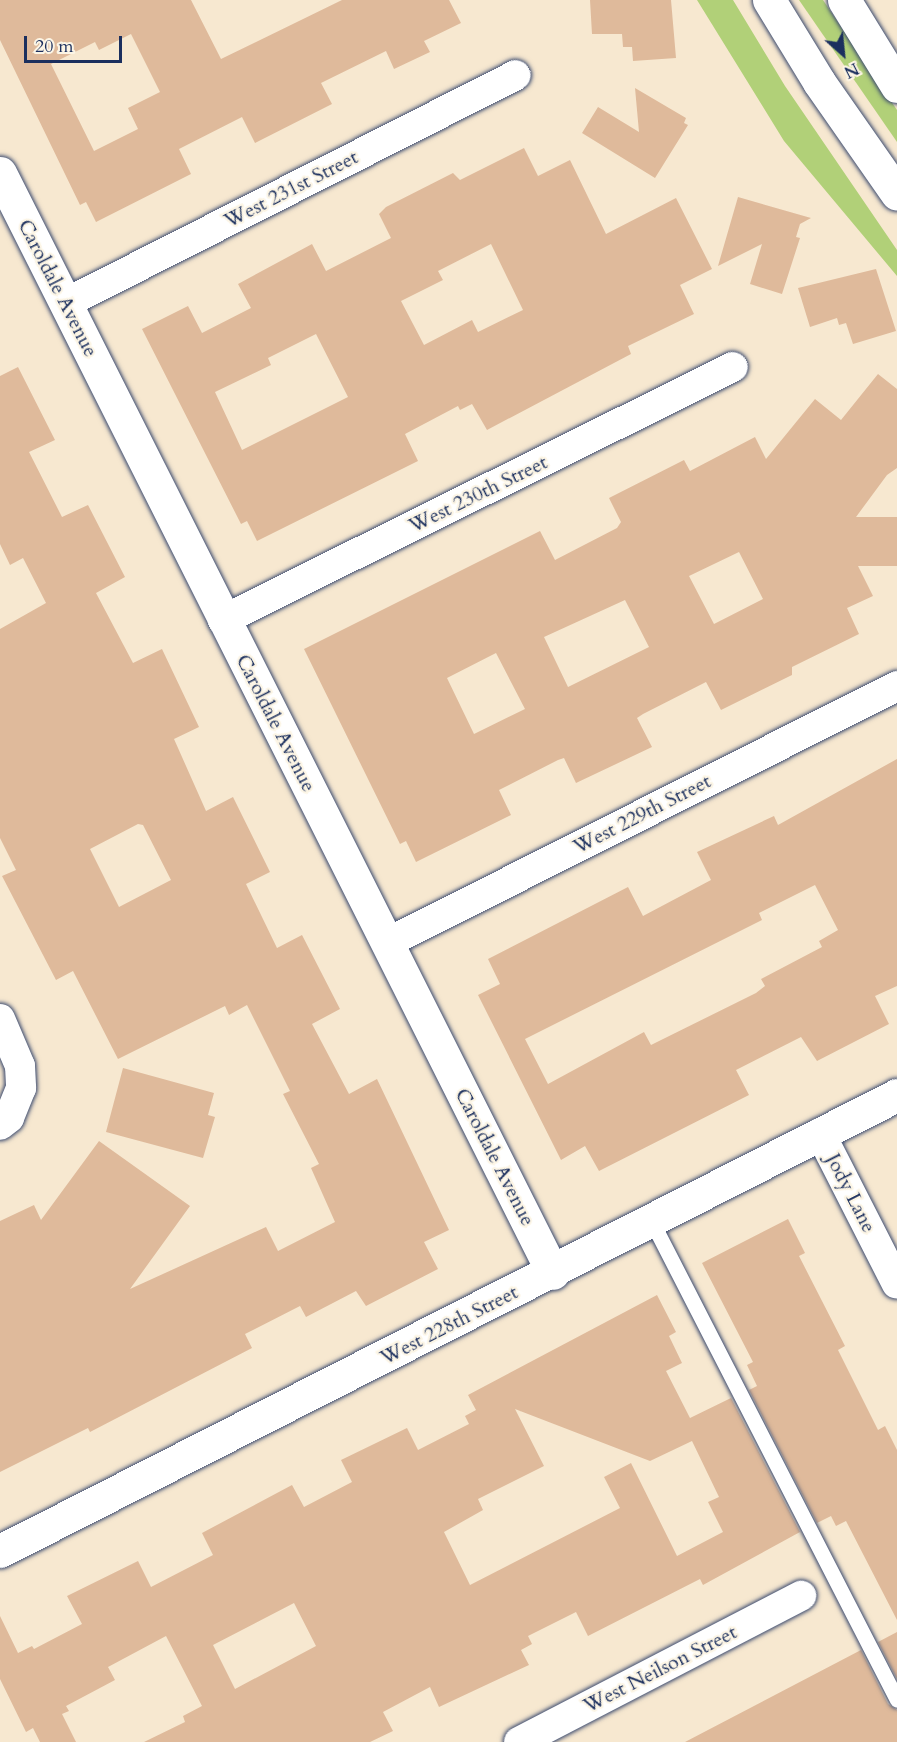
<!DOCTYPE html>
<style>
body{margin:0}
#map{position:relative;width:897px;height:1742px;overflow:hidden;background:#f7e8d0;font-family:Cardo,serif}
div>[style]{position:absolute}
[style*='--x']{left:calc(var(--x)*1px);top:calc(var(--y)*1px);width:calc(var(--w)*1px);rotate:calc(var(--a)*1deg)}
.green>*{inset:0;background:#b1d078}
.building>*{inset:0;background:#dfba9b}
.roads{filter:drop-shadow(0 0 2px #3c4b6f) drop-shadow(0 0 2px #3c4b6f)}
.service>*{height:15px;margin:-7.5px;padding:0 7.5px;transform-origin:7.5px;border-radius:7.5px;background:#fff}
.minor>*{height:30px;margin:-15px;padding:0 15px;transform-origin:15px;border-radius:15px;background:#fff}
.tertiary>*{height:33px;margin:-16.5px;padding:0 16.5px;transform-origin:16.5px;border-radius:16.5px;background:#fff}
.primary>*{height:33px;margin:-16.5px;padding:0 16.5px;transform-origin:16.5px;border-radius:16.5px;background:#fff}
span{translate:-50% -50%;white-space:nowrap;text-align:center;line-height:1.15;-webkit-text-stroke:4.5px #fcf5e5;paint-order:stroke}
.street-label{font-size:20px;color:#1b2f5e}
.north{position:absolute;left:813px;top:24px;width:60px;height:60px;-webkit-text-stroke:4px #fcf5e5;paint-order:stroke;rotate:153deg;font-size:16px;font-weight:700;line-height:24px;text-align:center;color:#1b2f5e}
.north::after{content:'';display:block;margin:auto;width:21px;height:27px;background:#1b2f5e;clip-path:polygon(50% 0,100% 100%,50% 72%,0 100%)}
.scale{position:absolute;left:24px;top:36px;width:98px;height:27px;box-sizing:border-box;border:3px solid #1b2f5e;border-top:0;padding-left:8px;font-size:18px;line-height:21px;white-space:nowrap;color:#1b2f5e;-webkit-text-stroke:4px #fcf5e5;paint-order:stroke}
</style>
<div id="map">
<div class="green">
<div style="clip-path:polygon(697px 0,733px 0,785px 86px,897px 250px,897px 276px,784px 141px)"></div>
<div style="clip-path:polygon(799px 0,823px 0,897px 110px,897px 142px)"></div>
</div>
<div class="building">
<div style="clip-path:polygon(evenodd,0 0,191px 0,221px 59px,342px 0,449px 0,461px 23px,424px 41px,430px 52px,394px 69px,386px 51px,321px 83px,332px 104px,255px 143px,242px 117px,179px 149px,191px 174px,96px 222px,86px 202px,80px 205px,0 40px,0 0,131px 34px,160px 92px,128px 108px,138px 129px,94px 151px,51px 64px,95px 42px,99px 50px,131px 34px)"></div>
<div style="clip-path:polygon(590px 0,671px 0,676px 58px,633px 61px,632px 47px,623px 47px,622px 34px,592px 34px)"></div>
<div style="clip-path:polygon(635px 88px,686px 118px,684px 123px,688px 125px,655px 178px,582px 133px,598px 107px,639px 132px)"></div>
<div style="clip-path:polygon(evenodd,524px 148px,538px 176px,570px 160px,606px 234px,676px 198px,712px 269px,680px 285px,694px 314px,628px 346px,631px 354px,487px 430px,472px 404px,460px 410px,458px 406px,405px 434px,418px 461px,257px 541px,247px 521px,241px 524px,142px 329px,188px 306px,202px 333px,251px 308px,238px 284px,312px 244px,326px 271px,391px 238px,379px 214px,386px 207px,453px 173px,460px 180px,524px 148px,491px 244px,523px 310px,478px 332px,472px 320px,424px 345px,401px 301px,443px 280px,438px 271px,491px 244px,524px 148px,316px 334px,348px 397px,242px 450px,215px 392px,271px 365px,268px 358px,316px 334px)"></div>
<div style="clip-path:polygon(738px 197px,811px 218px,800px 224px,796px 237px,800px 238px,782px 294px,750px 284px,762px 244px,718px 266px)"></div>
<div style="clip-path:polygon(876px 269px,896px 331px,853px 344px,846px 323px,839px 325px,837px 318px,810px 327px,798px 288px)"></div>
<div style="clip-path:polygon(evenodd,18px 367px,55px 440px,29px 452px,62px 517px,88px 505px,125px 577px,96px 593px,133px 663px,162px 649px,199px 727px,174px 739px,206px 811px,233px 797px,270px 872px,246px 884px,277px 948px,302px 935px,340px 1009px,312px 1024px,349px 1094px,377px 1079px,449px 1230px,424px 1242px,438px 1269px,366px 1306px,356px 1291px,306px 1317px,300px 1306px,245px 1334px,252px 1348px,90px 1432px,88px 1428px,0 1472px,0 1221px,34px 1205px,41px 1220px,99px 1141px,190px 1206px,130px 1289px,266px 1227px,278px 1251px,335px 1222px,311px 1168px,319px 1164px,283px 1094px,290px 1091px,247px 1005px,229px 1015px,225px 1006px,118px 1059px,73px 971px,56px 980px,2px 876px,16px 870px,0 838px,0 629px,46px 603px,23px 558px,10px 565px,0 544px,0 376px,18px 367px,138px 824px,143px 825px,171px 880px,119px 907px,90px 849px,138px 824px)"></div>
<div style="clip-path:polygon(evenodd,878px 374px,897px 389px,897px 468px,887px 475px,856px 517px,897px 517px,897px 566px,858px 566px,873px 596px,847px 608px,859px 634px,792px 667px,792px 675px,721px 710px,706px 682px,643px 714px,637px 718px,652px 747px,576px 783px,564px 758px,558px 760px,499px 790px,511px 815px,416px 862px,406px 841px,400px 844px,304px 649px,540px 531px,555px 560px,617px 528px,621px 522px,609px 498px,684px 460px,690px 471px,755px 437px,766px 459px,815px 399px,841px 420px,878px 374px,739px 552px,763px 599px,714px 624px,689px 576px,739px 552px,878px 374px,625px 600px,649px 647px,568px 687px,544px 637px,625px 600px,878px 374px,496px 653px,525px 709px,474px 734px,447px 678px,496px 653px)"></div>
<div style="clip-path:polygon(evenodd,897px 759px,897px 986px,875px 996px,889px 1024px,817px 1061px,801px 1037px,736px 1070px,749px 1095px,599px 1171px,585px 1146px,561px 1160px,478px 995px,500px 984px,488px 959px,628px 887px,643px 916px,711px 880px,697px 852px,774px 816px,778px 825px,897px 759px,815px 885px,838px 930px,819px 941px,822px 947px,761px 979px,765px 986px,756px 993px,651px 1045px,644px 1032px,548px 1084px,525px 1039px,762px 920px,759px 913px,815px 885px)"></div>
<div style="clip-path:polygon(123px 1068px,214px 1093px,208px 1115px,215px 1117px,203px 1158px,106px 1132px)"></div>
<div style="clip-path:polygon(788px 1219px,805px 1253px,799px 1256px,845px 1346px,838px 1350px,878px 1430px,885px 1426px,897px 1450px,897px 1620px,846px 1521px,836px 1526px,831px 1516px,817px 1523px,749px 1390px,757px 1386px,747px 1365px,753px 1362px,702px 1263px)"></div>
<div style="clip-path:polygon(evenodd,657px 1295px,676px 1332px,669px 1336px,682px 1363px,666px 1371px,690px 1418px,731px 1398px,800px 1532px,703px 1585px,700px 1579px,588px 1636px,576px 1612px,528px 1636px,532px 1644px,521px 1650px,529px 1665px,439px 1707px,430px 1687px,383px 1712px,393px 1731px,370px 1742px,144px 1742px,185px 1722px,183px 1716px,202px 1706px,166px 1636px,108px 1667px,115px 1680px,66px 1706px,69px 1711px,62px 1714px,76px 1742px,40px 1742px,33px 1728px,26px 1732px,0 1679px,0 1616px,18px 1653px,32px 1646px,34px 1649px,82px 1624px,67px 1596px,138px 1561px,151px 1587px,213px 1555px,202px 1533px,292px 1485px,304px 1507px,352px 1482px,341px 1460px,407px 1428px,418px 1450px,469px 1424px,465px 1416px,476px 1410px,468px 1395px,657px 1295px,515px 1409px,650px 1461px,692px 1441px,719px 1497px,708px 1502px,723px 1532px,677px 1556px,631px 1463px,604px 1477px,620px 1508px,470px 1585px,444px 1532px,483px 1510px,478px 1499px,544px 1466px,515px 1409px,657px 1295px,294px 1603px,316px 1646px,235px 1689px,213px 1645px,294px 1603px)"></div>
<div style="clip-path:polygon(897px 1632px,897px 1679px,878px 1642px)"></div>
<div style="clip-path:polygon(861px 1650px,888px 1704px,897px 1710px,897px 1742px,685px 1742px)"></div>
</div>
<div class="roads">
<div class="service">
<div style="--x:651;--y:1220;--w:539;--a:62.86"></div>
</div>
<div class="minor">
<div style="--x:66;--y:303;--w:504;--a:-26.87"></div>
<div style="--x:223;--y:620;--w:569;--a:-26.39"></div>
<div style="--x:387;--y:943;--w:571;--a:-26.74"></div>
<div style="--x:0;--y:1019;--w:51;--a:66.9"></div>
<div style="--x:20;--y:1066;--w:22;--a:87"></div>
<div style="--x:21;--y:1088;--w:32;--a:112"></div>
<div style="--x:9;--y:1118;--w:11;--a:142"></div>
<div style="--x:820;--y:1133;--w:169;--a:63"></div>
<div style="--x:519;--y:1742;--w:318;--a:-27.4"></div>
</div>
<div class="tertiary">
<div style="--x:0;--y:173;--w:1231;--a:63.31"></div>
<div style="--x:0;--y:1551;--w:1006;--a:-26.95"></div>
</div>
<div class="primary">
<div style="--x:769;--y:0;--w:96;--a:58.6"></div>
<div style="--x:819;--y:82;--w:136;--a:55.1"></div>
<div style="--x:844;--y:0;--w:101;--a:58.4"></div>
</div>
</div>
<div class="street-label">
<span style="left:291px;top:189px;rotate:-27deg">West 231st Street</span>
<span style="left:58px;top:288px;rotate:63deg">Caroldale Avenue</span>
<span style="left:478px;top:494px;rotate:-26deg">West 230th Street</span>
<span style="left:276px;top:723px;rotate:63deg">Caroldale Avenue</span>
<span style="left:642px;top:814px;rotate:-27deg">West 229th Street</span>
<span style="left:495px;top:1157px;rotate:63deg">Caroldale Avenue</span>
<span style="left:851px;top:1193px;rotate:63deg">Jody Lane</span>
<span style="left:449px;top:1325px;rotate:-27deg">West 228th Street</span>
<span style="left:660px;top:1669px;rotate:-27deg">West Neilson Street</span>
</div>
<div class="north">N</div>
<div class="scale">20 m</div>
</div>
